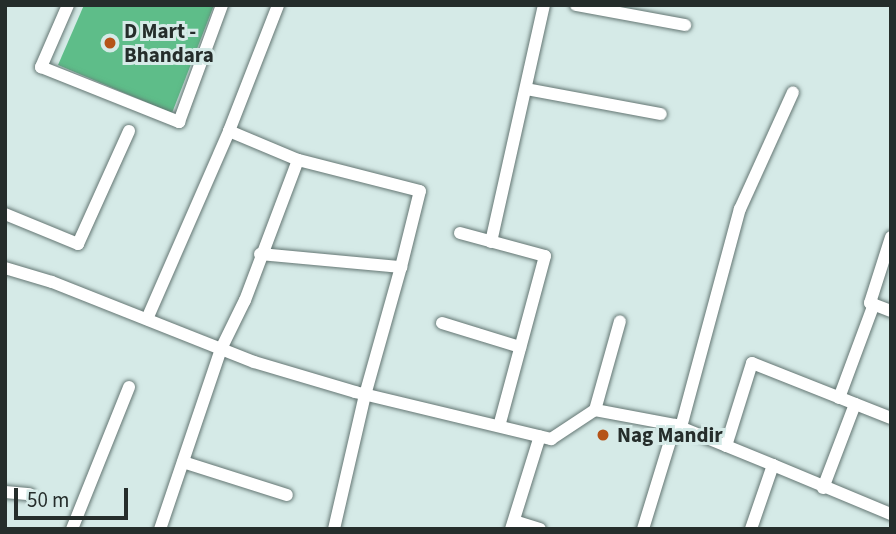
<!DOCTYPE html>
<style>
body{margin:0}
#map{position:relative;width:896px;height:534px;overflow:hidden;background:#d5eae7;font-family:"Source Sans 3",sans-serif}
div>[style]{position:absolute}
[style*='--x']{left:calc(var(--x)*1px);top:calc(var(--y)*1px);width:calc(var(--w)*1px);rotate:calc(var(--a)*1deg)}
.building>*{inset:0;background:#5ebd89}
.roads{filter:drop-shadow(0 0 2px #647673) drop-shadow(0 0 2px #647673)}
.street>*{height:12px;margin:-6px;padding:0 6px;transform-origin:6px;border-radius:6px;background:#fff}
.dots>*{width:19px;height:19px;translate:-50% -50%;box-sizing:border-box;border:4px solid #d5eae7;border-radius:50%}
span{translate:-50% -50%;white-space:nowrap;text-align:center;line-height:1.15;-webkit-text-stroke:6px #d5eae7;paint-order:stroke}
.poi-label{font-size:21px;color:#252d2b;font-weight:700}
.left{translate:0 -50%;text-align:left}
.frame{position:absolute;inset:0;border:7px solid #252d2b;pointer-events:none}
.scale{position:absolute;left:14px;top:488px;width:114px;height:32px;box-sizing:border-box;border:4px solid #252d2b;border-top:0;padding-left:9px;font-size:21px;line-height:24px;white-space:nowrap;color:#252d2b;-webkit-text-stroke:5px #d5eae7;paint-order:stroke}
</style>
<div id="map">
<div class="building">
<div style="clip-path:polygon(84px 5px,214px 5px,172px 113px,58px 65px)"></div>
</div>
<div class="roads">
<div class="street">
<div style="--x:68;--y:5;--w:68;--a:113.5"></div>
<div style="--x:41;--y:67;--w:149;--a:21.7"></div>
<div style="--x:179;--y:122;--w:125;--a:-69.8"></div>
<div style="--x:576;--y:5;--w:111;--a:10.4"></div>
<div style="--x:526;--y:89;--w:137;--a:10.5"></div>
<div style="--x:229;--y:131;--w:135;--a:-68.7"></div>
<div style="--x:5;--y:214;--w:79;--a:22.3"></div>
<div style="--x:78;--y:244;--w:124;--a:-65.7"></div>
<div style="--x:460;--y:233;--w:88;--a:15.1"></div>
<div style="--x:545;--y:256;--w:176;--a:105.1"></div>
<div style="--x:891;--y:237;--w:69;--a:107.7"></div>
<div style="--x:870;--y:303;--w:22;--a:21"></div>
<div style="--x:491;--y:242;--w:243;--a:-77.4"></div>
<div style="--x:260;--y:254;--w:142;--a:5.3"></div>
<div style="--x:401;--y:267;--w:78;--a:-76"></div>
<div style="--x:420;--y:191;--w:126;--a:-165.7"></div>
<div style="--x:5;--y:268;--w:49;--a:16.6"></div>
<div style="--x:52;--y:282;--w:217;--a:21.6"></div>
<div style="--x:254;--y:362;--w:105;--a:16.5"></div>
<div style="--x:355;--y:392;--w:202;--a:13.5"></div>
<div style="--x:551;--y:439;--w:53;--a:-33.4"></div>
<div style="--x:595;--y:410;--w:81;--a:10.6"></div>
<div style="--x:675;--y:425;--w:106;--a:22.2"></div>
<div style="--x:773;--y:465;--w:68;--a:109"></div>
<div style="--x:147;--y:319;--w:205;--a:-66.4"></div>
<div style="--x:229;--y:131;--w:75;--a:22.8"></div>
<div style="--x:298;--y:160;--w:150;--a:110.7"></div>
<div style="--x:245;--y:300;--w:55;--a:116.1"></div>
<div style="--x:221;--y:349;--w:190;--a:108.7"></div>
<div style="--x:442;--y:323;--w:82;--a:17.1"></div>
<div style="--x:839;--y:398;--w:100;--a:-69.6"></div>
<div style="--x:595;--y:410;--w:92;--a:-74.3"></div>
<div style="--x:681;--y:427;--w:226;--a:-74.9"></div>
<div style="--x:740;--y:209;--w:128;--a:-65.6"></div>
<div style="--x:726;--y:446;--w:87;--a:-72.6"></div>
<div style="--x:752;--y:363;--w:149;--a:21.6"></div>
<div style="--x:183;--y:462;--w:109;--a:17.6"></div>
<div style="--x:773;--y:465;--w:128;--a:22.6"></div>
<div style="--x:823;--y:488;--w:90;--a:-69.1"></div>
<div style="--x:5;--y:492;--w:25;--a:5"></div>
<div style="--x:514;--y:521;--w:27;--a:17"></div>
<div style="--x:72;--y:529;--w:153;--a:-68.1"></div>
<div style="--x:334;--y:529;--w:138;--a:-77"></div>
<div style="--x:365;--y:395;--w:133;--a:-74.3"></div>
<div style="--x:511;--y:529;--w:97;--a:-72.7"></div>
<div style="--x:643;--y:529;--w:109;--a:-72.9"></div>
</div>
</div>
<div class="dots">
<div style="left:110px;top:43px;background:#b55318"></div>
<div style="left:603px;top:435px;background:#b55318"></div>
</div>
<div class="poi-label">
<span class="left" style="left:124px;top:43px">D Mart -<br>Bhandara</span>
<span class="left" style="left:617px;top:435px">Nag Mandir</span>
</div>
<div class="frame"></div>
<div class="scale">50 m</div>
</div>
